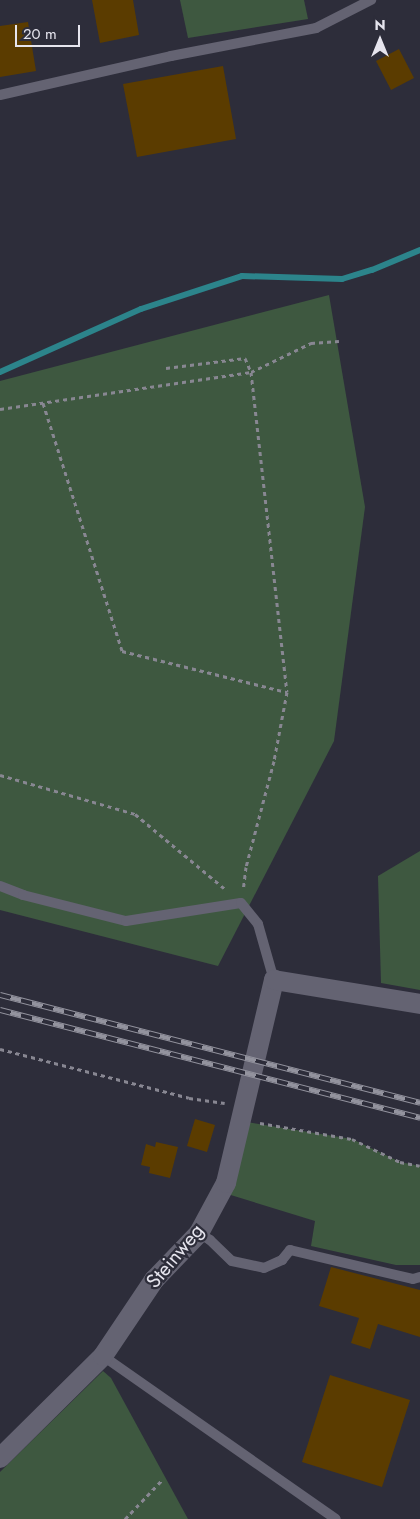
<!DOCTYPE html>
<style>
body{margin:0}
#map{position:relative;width:420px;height:1519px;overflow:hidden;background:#2d2d3a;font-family:Jost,sans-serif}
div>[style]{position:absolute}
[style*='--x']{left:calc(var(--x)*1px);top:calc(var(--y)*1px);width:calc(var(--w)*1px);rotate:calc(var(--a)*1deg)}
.green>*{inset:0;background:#3e5840}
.stream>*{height:6px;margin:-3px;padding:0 3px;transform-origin:3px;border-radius:3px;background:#2c848b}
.building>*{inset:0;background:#5b3c00}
.path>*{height:3px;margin-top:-1.5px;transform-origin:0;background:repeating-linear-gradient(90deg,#888792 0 4px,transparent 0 8px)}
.service>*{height:10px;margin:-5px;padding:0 5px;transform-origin:5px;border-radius:5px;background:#646372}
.minor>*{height:20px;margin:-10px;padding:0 10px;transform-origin:10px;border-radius:10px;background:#646372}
.rail>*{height:5.5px;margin-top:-2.75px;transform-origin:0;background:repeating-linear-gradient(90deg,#2d2d3a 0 11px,#93939e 0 22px);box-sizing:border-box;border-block:1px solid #93939e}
span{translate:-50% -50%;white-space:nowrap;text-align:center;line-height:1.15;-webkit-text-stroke:4.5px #2d2d3a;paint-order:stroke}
.street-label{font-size:20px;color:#e6e5ee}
.north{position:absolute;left:355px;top:15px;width:50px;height:50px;-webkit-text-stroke:4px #2d2d3a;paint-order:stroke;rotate:0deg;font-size:14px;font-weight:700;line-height:20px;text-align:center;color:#e6e5ee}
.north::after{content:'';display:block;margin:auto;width:18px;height:22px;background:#e6e5ee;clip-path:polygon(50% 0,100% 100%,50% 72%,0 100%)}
.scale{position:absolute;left:15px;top:25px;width:65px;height:22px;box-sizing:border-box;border:2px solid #e6e5ee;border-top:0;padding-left:6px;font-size:15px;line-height:18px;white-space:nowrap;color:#e6e5ee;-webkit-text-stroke:4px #2d2d3a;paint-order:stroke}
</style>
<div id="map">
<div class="green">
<div style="clip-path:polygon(180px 0,304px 0,308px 19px,188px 38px)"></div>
<div style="clip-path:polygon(329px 295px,365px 507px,334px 741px,218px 966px,0 910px,0 381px)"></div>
<div style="clip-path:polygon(420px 851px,420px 990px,381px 983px,378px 876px)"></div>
<div style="clip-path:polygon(240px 1121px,352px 1139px,400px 1162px,420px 1166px,420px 1265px,396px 1265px,311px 1246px,315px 1221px,221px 1192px)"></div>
<div style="clip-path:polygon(103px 1371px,111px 1378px,188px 1519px,0 1519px,0 1472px)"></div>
</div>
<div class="stream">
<div style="--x:0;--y:372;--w:154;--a:-24.1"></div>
<div style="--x:141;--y:309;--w:106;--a:-18.1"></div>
<div style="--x:242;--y:276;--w:100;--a:1.7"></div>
<div style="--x:342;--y:279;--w:31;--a:-17"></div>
<div style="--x:372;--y:270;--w:52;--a:-22.6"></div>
</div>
<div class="building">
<div style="clip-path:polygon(92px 0,133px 0,139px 35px,100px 43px)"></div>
<div style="clip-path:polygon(28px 22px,36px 71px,0 77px,0 26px)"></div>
<div style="clip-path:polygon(399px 49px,414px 78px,391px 90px,376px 61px)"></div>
<div style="clip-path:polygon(223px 66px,236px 139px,137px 157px,123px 84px)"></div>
<div style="clip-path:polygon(195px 1119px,215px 1125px,207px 1152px,187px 1146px)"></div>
<div style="clip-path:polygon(156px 1142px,178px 1147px,170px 1178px,149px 1173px,150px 1167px,141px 1165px,146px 1144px,155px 1147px)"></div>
<div style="clip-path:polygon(331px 1267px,420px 1290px,420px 1337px,378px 1324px,370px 1349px,351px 1343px,359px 1318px,319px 1306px)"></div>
<div style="clip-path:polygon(330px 1375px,410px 1400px,382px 1487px,302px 1462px)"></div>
</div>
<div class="path">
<div style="--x:166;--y:368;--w:80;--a:-7.2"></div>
<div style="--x:245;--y:358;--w:15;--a:67"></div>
<div style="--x:251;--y:372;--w:322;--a:83.6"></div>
<div style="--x:287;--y:692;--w:70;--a:100.7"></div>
<div style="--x:274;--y:761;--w:110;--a:104.8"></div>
<div style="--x:246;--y:867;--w:23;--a:97"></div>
<div style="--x:43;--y:403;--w:260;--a:72.3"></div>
<div style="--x:122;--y:651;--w:170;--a:14"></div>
<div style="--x:0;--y:409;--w:254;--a:-8.4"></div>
<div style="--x:251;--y:372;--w:67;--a:-25.8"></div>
<div style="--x:311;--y:343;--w:28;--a:-4"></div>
<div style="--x:0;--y:775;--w:141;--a:16.1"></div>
<div style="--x:135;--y:814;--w:117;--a:39.8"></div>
<div style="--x:0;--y:1049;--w:195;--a:14.5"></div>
<div style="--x:189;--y:1098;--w:36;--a:8"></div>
<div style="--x:260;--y:1123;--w:93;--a:9.9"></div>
<div style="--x:352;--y:1139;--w:53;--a:25.6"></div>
<div style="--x:400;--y:1162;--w:20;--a:11"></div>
<div style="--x:125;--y:1519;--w:55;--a:-46.5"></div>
</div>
<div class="service">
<div style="--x:0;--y:95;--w:175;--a:-12.8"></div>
<div style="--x:171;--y:56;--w:148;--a:-10.9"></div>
<div style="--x:316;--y:28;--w:62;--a:-27"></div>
<div style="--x:0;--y:886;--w:25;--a:21"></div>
<div style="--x:23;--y:895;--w:106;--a:14.2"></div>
<div style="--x:126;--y:921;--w:116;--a:-8.9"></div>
<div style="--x:241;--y:903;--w:27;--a:51"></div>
<div style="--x:258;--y:924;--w:58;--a:74.1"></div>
<div style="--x:199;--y:1233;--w:13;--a:32"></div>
<div style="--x:210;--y:1240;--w:30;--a:44"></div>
<div style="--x:232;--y:1261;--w:33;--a:12"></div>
<div style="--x:264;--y:1268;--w:20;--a:-24"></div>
<div style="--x:282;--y:1260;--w:13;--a:-51"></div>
<div style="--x:290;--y:1250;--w:126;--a:13.3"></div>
<div style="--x:413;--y:1279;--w:7;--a:-16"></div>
<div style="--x:103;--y:1356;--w:284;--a:35"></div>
</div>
<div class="minor">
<div style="--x:0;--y:1458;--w:145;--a:-44.7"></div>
<div style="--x:103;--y:1356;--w:92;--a:-56.1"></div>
<div style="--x:154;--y:1280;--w:65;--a:-46.2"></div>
<div style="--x:199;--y:1233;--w:57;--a:-61.6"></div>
<div style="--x:226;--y:1183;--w:209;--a:-76.7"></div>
<div style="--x:274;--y:980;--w:148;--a:9.3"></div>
</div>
<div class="rail">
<div style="--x:0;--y:995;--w:434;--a:14.4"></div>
<div style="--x:0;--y:1010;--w:434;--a:14.4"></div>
</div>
<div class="street-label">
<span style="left:175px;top:1256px;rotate:-50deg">Steinweg</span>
</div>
<div class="north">N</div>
<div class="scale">20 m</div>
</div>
